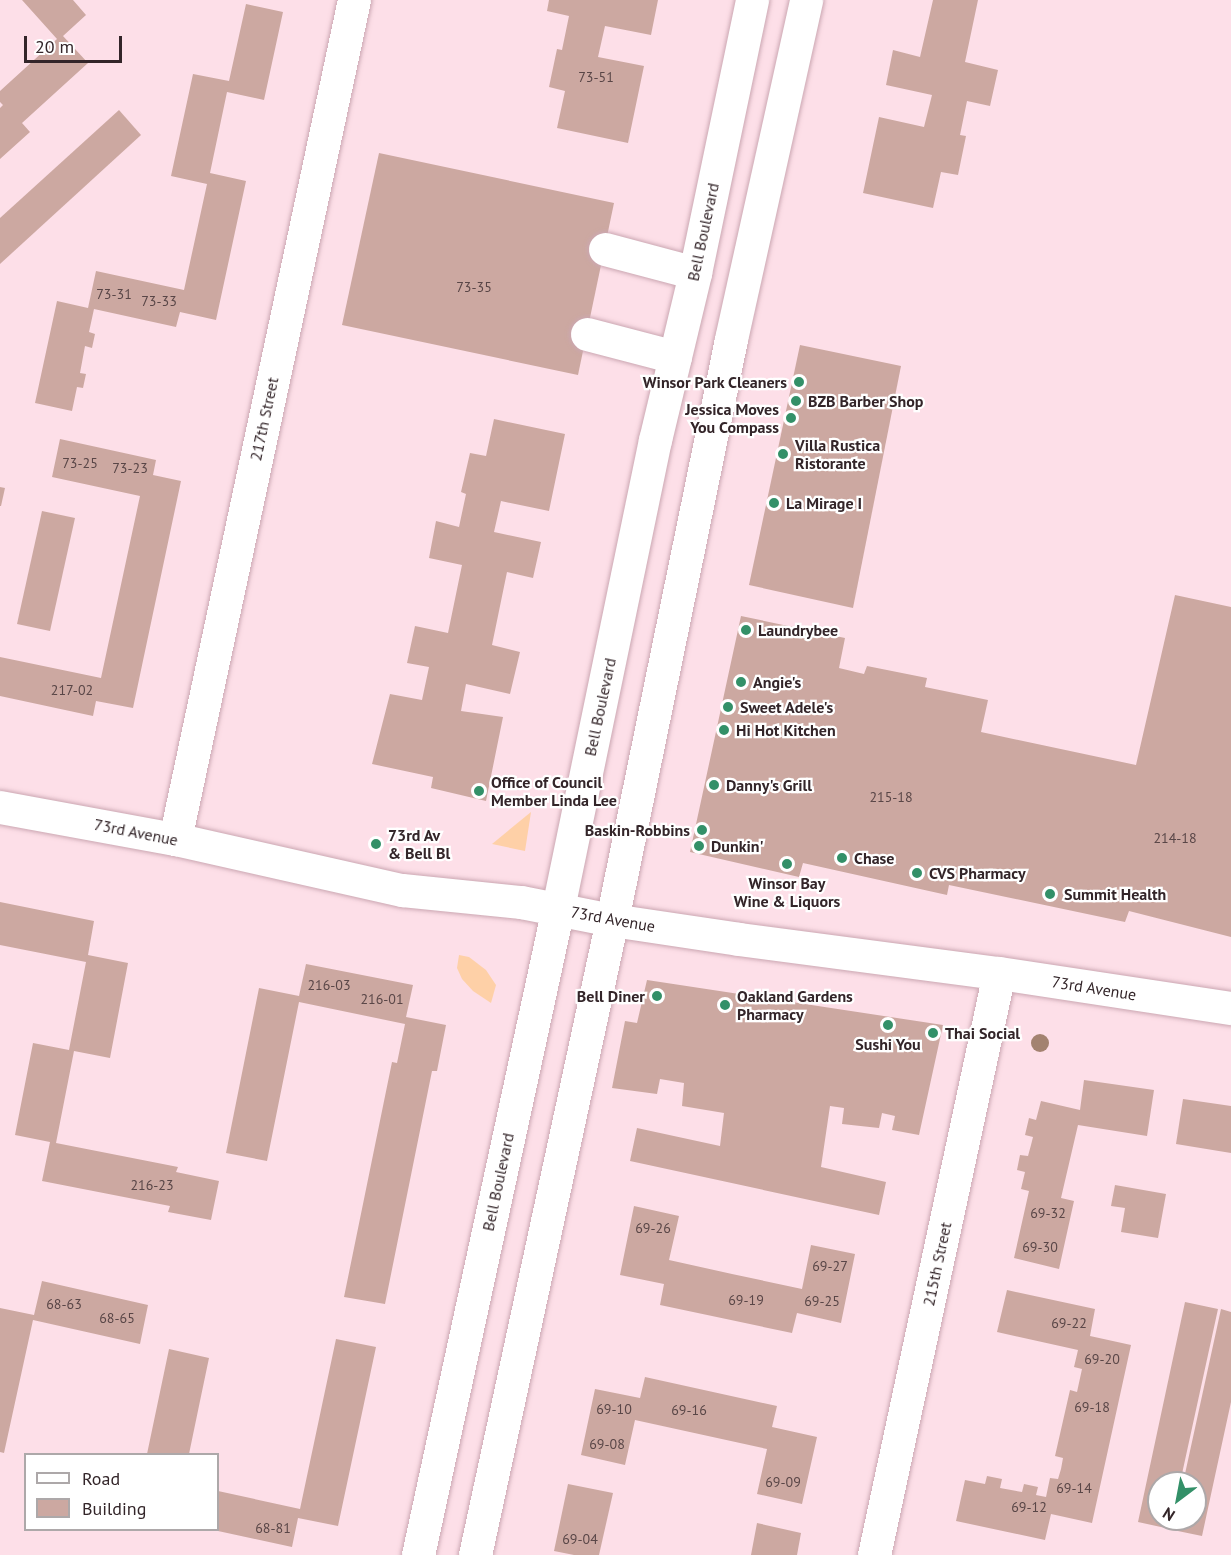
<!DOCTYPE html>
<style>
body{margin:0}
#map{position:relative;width:1231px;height:1555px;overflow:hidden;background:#fddfe8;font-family:"PT Sans",sans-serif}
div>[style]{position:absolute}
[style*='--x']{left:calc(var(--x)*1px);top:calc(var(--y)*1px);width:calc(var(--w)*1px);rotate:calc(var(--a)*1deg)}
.green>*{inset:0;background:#fed0a7}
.building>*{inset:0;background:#cca8a1}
.roads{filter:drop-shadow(0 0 2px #cba7b2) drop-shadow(0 0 2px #cba7b2)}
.minor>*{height:33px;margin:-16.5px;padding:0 16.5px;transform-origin:16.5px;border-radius:16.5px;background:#fff}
.trees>*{width:18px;height:18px;margin:-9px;border-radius:50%;background:#a38270}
.dots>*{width:16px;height:16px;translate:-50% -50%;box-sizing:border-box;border:3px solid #fff;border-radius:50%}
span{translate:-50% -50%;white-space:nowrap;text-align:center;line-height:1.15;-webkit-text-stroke:4.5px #fff;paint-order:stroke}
.number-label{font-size:14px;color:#594647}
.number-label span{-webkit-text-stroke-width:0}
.street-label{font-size:16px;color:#332529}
.poi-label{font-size:16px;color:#332529;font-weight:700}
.right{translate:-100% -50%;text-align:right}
.left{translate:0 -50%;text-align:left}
.legend{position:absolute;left:24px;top:1453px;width:195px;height:78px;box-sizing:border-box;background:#fff;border:2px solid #ada8a9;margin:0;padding:8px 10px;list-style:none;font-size:18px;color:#332529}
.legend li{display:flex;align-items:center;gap:12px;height:30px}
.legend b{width:30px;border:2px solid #ada8a9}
.north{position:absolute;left:1147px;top:1471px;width:60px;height:60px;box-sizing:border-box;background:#fff;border:2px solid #ada8a9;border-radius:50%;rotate:212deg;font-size:16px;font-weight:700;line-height:24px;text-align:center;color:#332529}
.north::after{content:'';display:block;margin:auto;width:21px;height:27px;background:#339068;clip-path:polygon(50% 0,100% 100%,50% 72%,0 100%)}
.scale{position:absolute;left:24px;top:36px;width:98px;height:27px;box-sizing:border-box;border:3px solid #332529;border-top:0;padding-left:8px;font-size:18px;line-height:21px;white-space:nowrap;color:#332529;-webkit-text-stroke:4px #fff;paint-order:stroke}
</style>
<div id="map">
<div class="green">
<div style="clip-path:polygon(531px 812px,525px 851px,492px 844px)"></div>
<div style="clip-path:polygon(459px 955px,469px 957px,486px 970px,496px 985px,491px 1003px,473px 991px,462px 979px,457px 968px)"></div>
</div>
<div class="building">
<div style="clip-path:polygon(22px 0,73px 0,86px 15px,63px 36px,88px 63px,22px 123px,30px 132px,0 159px,0 108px,3px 105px,0 102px,0 91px,57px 39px)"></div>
<div style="clip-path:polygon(549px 0,658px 0,651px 35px,605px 26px,598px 57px,644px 66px,628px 143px,557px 128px,565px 91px,549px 87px,557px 49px,562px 50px,569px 16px,547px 11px)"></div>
<div style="clip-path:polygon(933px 0,978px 0,965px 62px,998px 70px,990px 106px,967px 101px,960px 135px,966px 136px,958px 175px,941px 172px,933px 208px,863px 193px,879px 117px,924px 127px,932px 95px,886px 85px,893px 50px,920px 57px)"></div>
<div style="clip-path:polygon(246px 4px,283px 12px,264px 100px,227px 92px,210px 173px,246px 181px,216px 320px,180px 312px,176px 327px,94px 309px,89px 332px,95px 334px,92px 348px,85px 346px,80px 373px,86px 374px,83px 388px,77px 387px,72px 411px,35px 403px,57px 301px,88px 308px,96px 271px,184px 290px,207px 184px,171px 176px,193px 74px,229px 81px)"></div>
<div style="clip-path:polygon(119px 110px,141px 135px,0 264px,0 218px)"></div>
<div style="clip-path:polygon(379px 153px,614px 203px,578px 375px,342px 325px)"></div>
<div style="clip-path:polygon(800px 345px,901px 366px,853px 608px,749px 585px)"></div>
<div style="clip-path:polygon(494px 419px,565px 434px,549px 511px,501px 501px,494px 532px,541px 542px,533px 578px,507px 572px,492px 645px,520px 652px,510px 694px,466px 684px,461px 711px,503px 717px,486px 801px,431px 788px,433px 777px,372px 764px,390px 694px,422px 700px,429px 667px,407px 663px,415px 626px,448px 633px,462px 565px,429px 558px,436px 521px,459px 527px,466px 494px,461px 492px,470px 453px,486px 456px)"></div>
<div style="clip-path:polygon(60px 439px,156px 460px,153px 475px,181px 481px,133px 708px,96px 701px,93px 716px,0 696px,0 657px,101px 678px,140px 496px,52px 477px)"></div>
<div style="clip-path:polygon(0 487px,5px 488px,1px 506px,0 506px)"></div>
<div style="clip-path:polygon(42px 511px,75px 518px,50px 631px,17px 624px)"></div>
<div style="clip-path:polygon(1175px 595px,1231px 607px,1231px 937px,1129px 911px,1125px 922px,949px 885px,947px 895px,803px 863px,799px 877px,690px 852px,741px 616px,845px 638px,839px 668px,864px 674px,867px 666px,927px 678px,925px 687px,988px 700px,981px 732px,1136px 765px)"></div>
<div style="clip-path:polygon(0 902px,94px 921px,88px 955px,128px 963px,110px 1058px,74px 1051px,56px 1143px,178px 1167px,176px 1172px,219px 1181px,211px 1220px,168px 1212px,170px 1206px,42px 1181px,50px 1142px,15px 1135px,33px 1043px,69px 1050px,86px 962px,0 945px)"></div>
<div style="clip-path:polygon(306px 964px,413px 985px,406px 1017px,446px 1025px,437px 1071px,432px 1071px,385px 1304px,344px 1297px,392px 1062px,397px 1063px,405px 1024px,299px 1002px,267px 1161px,226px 1153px,259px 988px,299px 996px)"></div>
<div style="clip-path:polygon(647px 980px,943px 1025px,919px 1135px,892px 1130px,895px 1116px,882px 1113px,879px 1128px,842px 1124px,844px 1108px,830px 1106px,821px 1167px,886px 1182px,879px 1215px,630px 1161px,637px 1128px,720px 1146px,724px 1113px,682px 1106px,684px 1083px,660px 1079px,657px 1094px,612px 1088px,625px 1021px,637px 1023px)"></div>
<div style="clip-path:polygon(1084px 1080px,1154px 1090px,1147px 1136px,1078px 1125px,1061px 1198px,1074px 1201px,1059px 1269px,1014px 1258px,1029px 1191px,1021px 1189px,1025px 1172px,1017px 1170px,1020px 1155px,1028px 1156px,1031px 1145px,1033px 1137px,1025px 1135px,1029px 1118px,1036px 1120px,1041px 1101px,1080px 1110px)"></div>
<div style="clip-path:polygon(1183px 1099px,1231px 1106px,1231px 1153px,1176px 1144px)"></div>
<div style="clip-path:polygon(1115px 1185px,1166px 1194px,1158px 1238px,1121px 1232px,1125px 1208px,1111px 1206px)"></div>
<div style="clip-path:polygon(634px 1206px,679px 1216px,669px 1260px,732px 1274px,802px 1289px,811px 1245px,855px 1254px,841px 1323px,797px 1313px,792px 1333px,660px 1305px,664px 1284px,620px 1275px)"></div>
<div style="clip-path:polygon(42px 1281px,148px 1305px,140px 1344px,33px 1320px,4px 1453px,0 1452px,0 1308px,34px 1315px)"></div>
<div style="clip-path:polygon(1007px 1290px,1095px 1309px,1090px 1336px,1131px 1345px,1092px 1523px,1051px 1514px,1045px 1540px,956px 1521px,965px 1480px,985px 1484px,987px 1476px,1002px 1479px,1000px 1488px,1022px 1492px,1024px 1484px,1038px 1487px,1036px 1495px,1046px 1497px,1050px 1478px,1058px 1479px,1061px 1469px,1063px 1458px,1055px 1456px,1070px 1390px,1077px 1392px,1082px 1369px,1074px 1367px,1078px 1350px,997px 1332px)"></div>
<div style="clip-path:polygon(1185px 1302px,1218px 1309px,1180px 1483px,1159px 1483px,1159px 1519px,1172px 1519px,1170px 1529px,1138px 1522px)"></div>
<div style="clip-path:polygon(1221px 1309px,1231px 1312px,1231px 1402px,1202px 1536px,1173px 1530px,1175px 1519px,1195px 1519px,1195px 1483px,1183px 1483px)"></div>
<div style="clip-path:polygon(336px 1339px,376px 1347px,338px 1526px,298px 1518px,292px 1547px,218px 1531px,218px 1491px,300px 1509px)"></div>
<div style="clip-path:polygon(169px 1349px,209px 1358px,200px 1401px,189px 1454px,147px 1454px)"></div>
<div style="clip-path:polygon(645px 1377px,777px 1406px,772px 1427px,817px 1437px,802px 1504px,757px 1494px,767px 1449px,635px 1420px,625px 1465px,581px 1455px,595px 1389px,640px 1398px)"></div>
<div style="clip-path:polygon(568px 1484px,613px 1493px,599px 1555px,574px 1555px,554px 1551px)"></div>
<div style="clip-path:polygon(757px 1523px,801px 1533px,797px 1555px,751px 1555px)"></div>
</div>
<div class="roads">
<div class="minor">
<div style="--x:605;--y:249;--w:93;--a:14.9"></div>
<div style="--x:587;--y:334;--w:91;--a:14.6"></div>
<div style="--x:0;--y:807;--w:178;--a:10.4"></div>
<div style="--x:175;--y:839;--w:233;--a:12.7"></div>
<div style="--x:402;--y:890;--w:120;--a:5.8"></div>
<div style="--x:521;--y:902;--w:93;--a:11.2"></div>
<div style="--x:612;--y:920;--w:128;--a:8.5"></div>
<div style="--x:739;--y:939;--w:262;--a:7.5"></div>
<div style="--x:999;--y:973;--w:235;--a:8.6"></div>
<div style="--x:175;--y:839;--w:858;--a:-77.96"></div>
<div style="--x:418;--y:1555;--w:662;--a:-77.79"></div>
<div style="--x:558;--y:908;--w:478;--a:-78.3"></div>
<div style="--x:655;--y:440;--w:172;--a:-76.5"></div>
<div style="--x:695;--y:273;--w:279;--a:-78.2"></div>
<div style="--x:475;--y:1555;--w:650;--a:-77.83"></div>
<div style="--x:612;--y:920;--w:593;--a:-78.42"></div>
<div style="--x:731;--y:339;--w:347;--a:-77.5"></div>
<div style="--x:874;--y:1555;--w:595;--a:-77.88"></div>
</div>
</div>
<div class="trees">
<div style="left:1040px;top:1043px"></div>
</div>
<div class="dots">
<div style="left:799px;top:382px;background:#339068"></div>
<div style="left:796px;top:401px;background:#339068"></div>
<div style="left:791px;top:418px;background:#339068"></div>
<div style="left:783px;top:454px;background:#339068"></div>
<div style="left:774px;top:503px;background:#339068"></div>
<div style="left:746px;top:630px;background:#339068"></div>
<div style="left:741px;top:682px;background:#339068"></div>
<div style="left:728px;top:707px;background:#339068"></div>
<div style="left:724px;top:730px;background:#339068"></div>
<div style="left:714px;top:785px;background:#339068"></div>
<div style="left:479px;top:791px;background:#339068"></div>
<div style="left:702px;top:830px;background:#339068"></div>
<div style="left:376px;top:844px;background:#339068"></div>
<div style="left:699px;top:846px;background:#339068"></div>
<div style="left:842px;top:858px;background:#339068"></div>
<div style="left:787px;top:864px;background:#339068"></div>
<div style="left:917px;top:873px;background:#339068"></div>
<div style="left:1050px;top:894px;background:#339068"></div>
<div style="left:657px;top:996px;background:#339068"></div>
<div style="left:725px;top:1005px;background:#339068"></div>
<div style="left:888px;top:1025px;background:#339068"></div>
<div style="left:933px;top:1033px;background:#339068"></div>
</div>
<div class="number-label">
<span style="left:596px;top:77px">73-51</span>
<span style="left:474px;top:287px">73-35</span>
<span style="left:114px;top:294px">73-31</span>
<span style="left:159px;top:301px">73-33</span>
<span style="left:80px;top:463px">73-25</span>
<span style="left:130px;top:468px">73-23</span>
<span style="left:72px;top:690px">217-02</span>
<span style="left:891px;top:797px">215-18</span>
<span style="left:1175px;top:838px">214-18</span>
<span style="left:329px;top:985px">216-03</span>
<span style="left:382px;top:999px">216-01</span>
<span style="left:152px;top:1185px">216-23</span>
<span style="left:1048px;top:1213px">69-32</span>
<span style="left:653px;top:1228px">69-26</span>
<span style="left:1040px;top:1247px">69-30</span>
<span style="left:830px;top:1266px">69-27</span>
<span style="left:746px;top:1300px">69-19</span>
<span style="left:822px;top:1301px">69-25</span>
<span style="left:64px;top:1304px">68-63</span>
<span style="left:117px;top:1318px">68-65</span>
<span style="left:1069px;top:1323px">69-22</span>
<span style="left:1102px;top:1359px">69-20</span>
<span style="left:1092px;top:1407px">69-18</span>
<span style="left:614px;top:1409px">69-10</span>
<span style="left:689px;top:1410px">69-16</span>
<span style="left:607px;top:1444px">69-08</span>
<span style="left:783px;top:1482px">69-09</span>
<span style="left:1074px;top:1488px">69-14</span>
<span style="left:1029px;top:1507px">69-12</span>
<span style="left:273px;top:1528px">68-81</span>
<span style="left:580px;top:1539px">69-04</span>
</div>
<div class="street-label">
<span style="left:703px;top:232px;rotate:-78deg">Bell Boulevard</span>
<span style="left:264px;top:419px;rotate:-78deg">217th Street</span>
<span style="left:600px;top:707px;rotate:-78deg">Bell Boulevard</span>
<span style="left:136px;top:832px;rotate:11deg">73rd Avenue</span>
<span style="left:613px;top:919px;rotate:10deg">73rd Avenue</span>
<span style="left:1094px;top:988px;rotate:9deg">73rd Avenue</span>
<span style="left:498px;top:1182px;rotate:-78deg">Bell Boulevard</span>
<span style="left:937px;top:1264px;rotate:-78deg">215th Street</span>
</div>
<div class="poi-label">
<span class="right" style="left:787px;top:382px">Winsor Park Cleaners</span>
<span class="left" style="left:808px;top:401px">BZB Barber Shop</span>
<span class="right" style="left:779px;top:418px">Jessica Moves<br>You Compass</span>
<span class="left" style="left:795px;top:454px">Villa Rustica<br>Ristorante</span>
<span class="left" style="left:786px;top:503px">La Mirage I</span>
<span class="left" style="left:758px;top:630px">Laundrybee</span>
<span class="left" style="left:753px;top:682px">Angie's</span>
<span class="left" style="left:740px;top:707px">Sweet Adele's</span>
<span class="left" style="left:736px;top:730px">Hi Hot Kitchen</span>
<span class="left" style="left:491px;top:791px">Office of Council<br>Member Linda Lee</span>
<span class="left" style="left:726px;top:785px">Danny's Grill</span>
<span class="right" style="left:690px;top:830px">Baskin-Robbins</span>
<span class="left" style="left:388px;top:844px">73rd Av<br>&amp; Bell Bl</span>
<span class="left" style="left:711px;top:846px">Dunkin'</span>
<span class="left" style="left:854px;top:858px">Chase</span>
<span class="left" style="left:929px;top:873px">CVS Pharmacy</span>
<span style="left:787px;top:892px">Winsor Bay<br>Wine &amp; Liquors</span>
<span class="left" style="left:1064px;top:894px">Summit Health</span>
<span class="right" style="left:645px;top:996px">Bell Diner</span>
<span class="left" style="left:737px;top:1005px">Oakland Gardens<br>Pharmacy</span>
<span class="left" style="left:945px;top:1033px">Thai Social</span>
<span style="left:888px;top:1044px">Sushi You</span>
</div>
<ul class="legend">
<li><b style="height:8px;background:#fff"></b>Road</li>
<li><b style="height:16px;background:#cca8a1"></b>Building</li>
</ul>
<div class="north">N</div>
<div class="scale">20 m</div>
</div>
